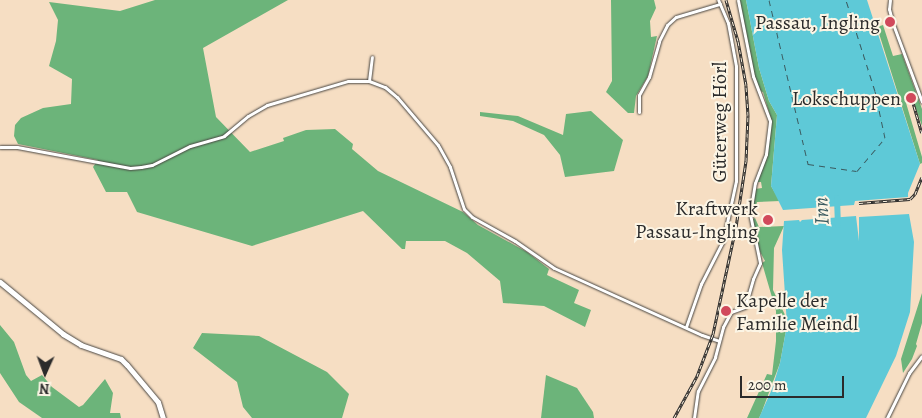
<!DOCTYPE html>
<meta charset="utf-8">
<style>
body{margin:0}
#map{position:relative;width:922px;height:418px;overflow:hidden;background:#f6dec3;font-family:Alegreya,serif}
div>[style]{position:absolute}
[style*='--x']{left:calc(var(--x)*1px);top:calc(var(--y)*1px);width:calc(var(--w)*1px);rotate:calc(var(--a)*1deg)}
.forest>*{inset:0;background:#6cb47a}
.water>*{inset:0;background:#5ec9d7}
.river>*{height:6px;margin:-3px;padding:0 3px;transform-origin:3px;border-radius:3px;background:#5ec9d7}
.ferry>*{height:1px;margin-top:-0.5px;transform-origin:0;background:repeating-linear-gradient(90deg,#3a5a5f 0 6px,transparent 0 11px)}
.roads{filter:drop-shadow(0 0 1px #494642) drop-shadow(0 0 1px #494642)}
.street>*{height:3px;margin:-1.5px;padding:0 1.5px;transform-origin:1.5px;border-radius:1.5px;background:#fff}
.secondary>*{height:5px;margin:-2.5px;padding:0 2.5px;transform-origin:2.5px;border-radius:2.5px;background:#fff}
.rail>*{height:3px;margin-top:-1.5px;transform-origin:0;background:repeating-linear-gradient(90deg,#fcf5e5 0 4px,#2b2b2b 0 8px);box-sizing:border-box;border-block:1px solid #2b2b2b}
.dots>*{width:14px;height:14px;translate:-50% -50%;box-sizing:border-box;border:2px solid #fcf5e5;border-radius:50%}
span{translate:-50% -50%;white-space:nowrap;text-align:center;line-height:1.15;-webkit-text-stroke:4px #fcf5e5;paint-order:stroke}
.poi-label{font-size:20px;color:#2b2b2b}
.right{translate:-100% -50%;text-align:right}
.left{translate:0 -50%;text-align:left}
.street-label{font-size:20px;color:#2b2b2b}
.water-label{font-size:21px;color:#3a5a5f;font-style:italic}
.north{position:absolute;left:20px;top:348px;width:50px;height:50px;-webkit-text-stroke:4px #fcf5e5;paint-order:stroke;rotate:182deg;font-size:14px;font-weight:700;line-height:20px;text-align:center;color:#2b2b2b}
.north::after{content:'';display:block;margin:auto;width:18px;height:22px;background:#2b2b2b;clip-path:polygon(50% 0,100% 100%,50% 72%,0 100%)}
.scale{position:absolute;left:740px;top:376px;width:104px;height:22px;box-sizing:border-box;border:2px solid #2b2b2b;border-top:0;padding-left:6px;font-size:15px;line-height:18px;white-space:nowrap;color:#2b2b2b;-webkit-text-stroke:4px #fcf5e5;paint-order:stroke}
</style>
<div id="map">
<div class="forest">
<div style="clip-path:polygon(155px 0,288px 0,203px 48px,216px 117px,250px 152px,284px 141px,283px 138px,306px 130px,335px 129px,353px 144px,352px 149px,378px 171px,463px 212px,478px 225px,527px 252px,549px 269px,547px 275px,579px 290px,574px 303px,591px 310px,585px 327px,544px 306px,503px 303px,500px 281px,467px 253px,445px 241px,406px 241px,405px 249px,402px 249px,363px 211px,252px 246px,137px 212px,127px 192px,106px 192px,93px 167px,98px 160px,18px 144px,14px 136px,15px 125px,21px 118px,43px 108px,71px 104px,72px 79px,49px 66px,56px 41px,58px 20px,49px 2px,120px 11px)"></div>
<div style="clip-path:polygon(611px 0,654px 0,656px 8px,650px 21px,651px 37px,657px 36px,648px 76px,636px 96px,634px 113px,628px 113px,606px 92px,612px 81px)"></div>
<div style="clip-path:polygon(738px 0,746px 0,759px 68px,769px 101px,777px 115px,771px 186px,780px 201px,757px 202px,754px 213px,751px 211px,755px 189px,762px 188px,761px 182px,756px 182px,768px 153px,771px 119px,763px 92px,759px 91px,753px 72px)"></div>
<div style="clip-path:polygon(883px 25px,893px 56px,902px 54px,922px 109px,922px 126px,911px 95px,904px 96px,922px 157px,922px 163px,920px 164px,877px 27px)"></div>
<div style="clip-path:polygon(591px 111px,623px 140px,614px 171px,565px 177px,560px 155px,544px 135px,513px 121px,480px 116px,480px 112px,518px 116px,563px 135px,566px 114px)"></div>
<div style="clip-path:polygon(755px 218px,759px 227px,784px 226px,774px 248px,773px 290px,786px 317px,787px 325px,780px 363px,761px 414px,759px 418px,747px 418px,767px 374px,772px 375px,776px 341px,776px 311px,762px 263px,765px 261px,758px 248px,752px 220px)"></div>
<div style="clip-path:polygon(922px 293px,922px 323px,916px 344px,917px 346px,912px 359px,903px 373px,901px 359px)"></div>
<div style="clip-path:polygon(0 325px,14px 342px,26px 375px,31px 381px,42px 375px,52px 387px,79px 407px,83px 405px,105px 379px,113px 393px,110px 413px,120px 413px,121px 418px,42px 418px,19px 402px,0 373px)"></div>
<div style="clip-path:polygon(202px 333px,259px 336px,327px 372px,349px 394px,342px 418px,252px 418px,243px 407px,237px 382px,193px 348px)"></div>
<div style="clip-path:polygon(546px 375px,577px 388px,593px 412px,594px 418px,541px 418px)"></div>
</div>
<div class="water">
<div style="clip-path:polygon(746px 0,867px 0,920px 164px,908px 193px,908px 197px,855px 201px,854px 205px,783px 210px,771px 186px,777px 115px,769px 101px,759px 68px)"></div>
<div style="clip-path:polygon(909px 214px,914px 242px,910px 312px,896px 356px,866px 418px,759px 418px,772px 389px,780px 363px,787px 325px,782px 250px,784px 221px,799px 220px,800px 222px,802px 220px,856px 216px,859px 241px,859px 217px)"></div>
</div>
<div class="river">
<div style="--x:837;--y:198;--w:27;--a:88"></div>
</div>
<div class="ferry">
<div style="--x:769;--y:0;--w:169;--a:76.6"></div>
<div style="--x:808;--y:164;--w:49;--a:8.1"></div>
<div style="--x:857;--y:171;--w:43;--a:-49.7"></div>
<div style="--x:885;--y:138;--w:48;--a:-102"></div>
<div style="--x:875;--y:91;--w:96;--a:-107.7"></div>
</div>
<div class="roads">
<div class="street">
<div style="--x:890;--y:0;--w:9;--a:96"></div>
<div style="--x:889;--y:9;--w:16;--a:75"></div>
<div style="--x:893;--y:24;--w:83;--a:69.6"></div>
<div style="--x:369;--y:81;--w:24;--a:-83"></div>
<div style="--x:639;--y:112;--w:17;--a:-90"></div>
<div style="--x:639;--y:95;--w:21;--a:-61"></div>
<div style="--x:649;--y:77;--w:37;--a:-74"></div>
<div style="--x:659;--y:41;--w:18;--a:-63"></div>
<div style="--x:667;--y:25;--w:12;--a:-42"></div>
<div style="--x:676;--y:17;--w:46;--a:-16.5"></div>
<div style="--x:0;--y:147;--w:17;--a:0"></div>
<div style="--x:17;--y:147;--w:115;--a:10.5"></div>
<div style="--x:130;--y:168;--w:11;--a:-5"></div>
<div style="--x:141;--y:167;--w:11;--a:-10"></div>
<div style="--x:152;--y:165;--w:42;--a:-26.6"></div>
<div style="--x:190;--y:146;--w:35;--a:-16"></div>
<div style="--x:224;--y:136;--w:31;--a:-40"></div>
<div style="--x:248;--y:116;--w:22;--a:-30"></div>
<div style="--x:267;--y:105;--w:84;--a:-16.5"></div>
<div style="--x:348;--y:81;--w:21;--a:0"></div>
<div style="--x:369;--y:81;--w:17;--a:21"></div>
<div style="--x:385;--y:87;--w:16;--a:40"></div>
<div style="--x:397;--y:97;--w:63;--a:49.5"></div>
<div style="--x:438;--y:145;--w:25;--a:61"></div>
<div style="--x:450;--y:167;--w:44;--a:71.6"></div>
<div style="--x:464;--y:209;--w:11;--a:45"></div>
<div style="--x:472;--y:217;--w:49;--a:29.2"></div>
<div style="--x:515;--y:241;--w:47;--a:34.7"></div>
<div style="--x:554;--y:268;--w:162;--a:24.4"></div>
<div style="--x:702;--y:335;--w:18;--a:19"></div>
<div style="--x:686;--y:327;--w:46;--a:-70.8"></div>
<div style="--x:701;--y:284;--w:48;--a:-62.9"></div>
<div style="--x:723;--y:241;--w:61;--a:-77.8"></div>
<div style="--x:736;--y:181;--w:115;--a:-90"></div>
<div style="--x:736;--y:66;--w:44;--a:-100.5"></div>
<div style="--x:728;--y:23;--w:25;--a:-113"></div>
<div style="--x:694;--y:418;--w:27;--a:-82"></div>
<div style="--x:698;--y:391;--w:38;--a:-63"></div>
<div style="--x:715;--y:357;--w:31;--a:-75"></div>
<div style="--x:723;--y:327;--w:17;--a:-62"></div>
<div style="--x:731;--y:312;--w:15;--a:-20"></div>
<div style="--x:745;--y:307;--w:29;--a:-74"></div>
<div style="--x:753;--y:279;--w:17;--a:-66"></div>
<div style="--x:760;--y:263;--w:50;--a:-101.5"></div>
<div style="--x:750;--y:214;--w:31;--a:-81"></div>
<div style="--x:755;--y:183;--w:31;--a:-69"></div>
<div style="--x:766;--y:154;--w:33;--a:-83"></div>
<div style="--x:770;--y:121;--w:48;--a:-110.7"></div>
<div style="--x:753;--y:76;--w:77;--a:-101.2"></div>
<div style="--x:887;--y:418;--w:50;--a:-63.9"></div>
<div style="--x:909;--y:373;--w:21;--a:-53"></div>
</div>
<div class="secondary">
<div style="--x:0;--y:282;--w:82;--a:39.5"></div>
<div style="--x:63;--y:334;--w:21;--a:31"></div>
<div style="--x:81;--y:345;--w:42;--a:19.3"></div>
<div style="--x:121;--y:359;--w:8;--a:45"></div>
<div style="--x:127;--y:365;--w:48;--a:50"></div>
<div style="--x:158;--y:402;--w:17;--a:73"></div>
</div>
</div>
<div class="rail">
<div style="--x:912;--y:99;--w:35;--a:74"></div>
<div style="--x:859;--y:203;--w:51;--a:-4.5"></div>
<div style="--x:910;--y:199;--w:7;--a:-45"></div>
<div style="--x:915;--y:194;--w:18;--a:-68"></div>
<div style="--x:674;--y:418;--w:48;--a:-61.3"></div>
<div style="--x:697;--y:376;--w:45;--a:-69.1"></div>
<div style="--x:713;--y:334;--w:109;--a:-77.9"></div>
<div style="--x:736;--y:227;--w:67;--a:-81.4"></div>
<div style="--x:746;--y:161;--w:46;--a:-87.5"></div>
<div style="--x:748;--y:115;--w:30;--a:-94"></div>
<div style="--x:746;--y:85;--w:45;--a:-100.3"></div>
<div style="--x:738;--y:41;--w:43;--a:-106.3"></div>
</div>
<div class="dots">
<div style="left:890px;top:22px;background:#d1495b"></div>
<div style="left:911px;top:98px;background:#d1495b"></div>
<div style="left:768px;top:220px;background:#d1495b"></div>
<div style="left:726px;top:311px;background:#d1495b"></div>
</div>
<div class="poi-label">
<span class="right" style="left:880px;top:22px">Passau, Ingling</span>
<span class="right" style="left:901px;top:98px">Lokschuppen</span>
<span class="right" style="left:758px;top:220px">Kraftwerk<br>Passau-Ingling</span>
<span class="left" style="left:736px;top:312px">Kapelle der<br>Familie Meindl</span>
</div>
<div class="street-label">
<span style="left:719px;top:122px;rotate:-90deg">Güterweg Hörl</span>
</div>
<div class="water-label">
<span style="left:821px;top:211px;rotate:-93deg">Inn</span>
</div>
<div class="north">N</div>
<div class="scale">200 m</div>
</div>
